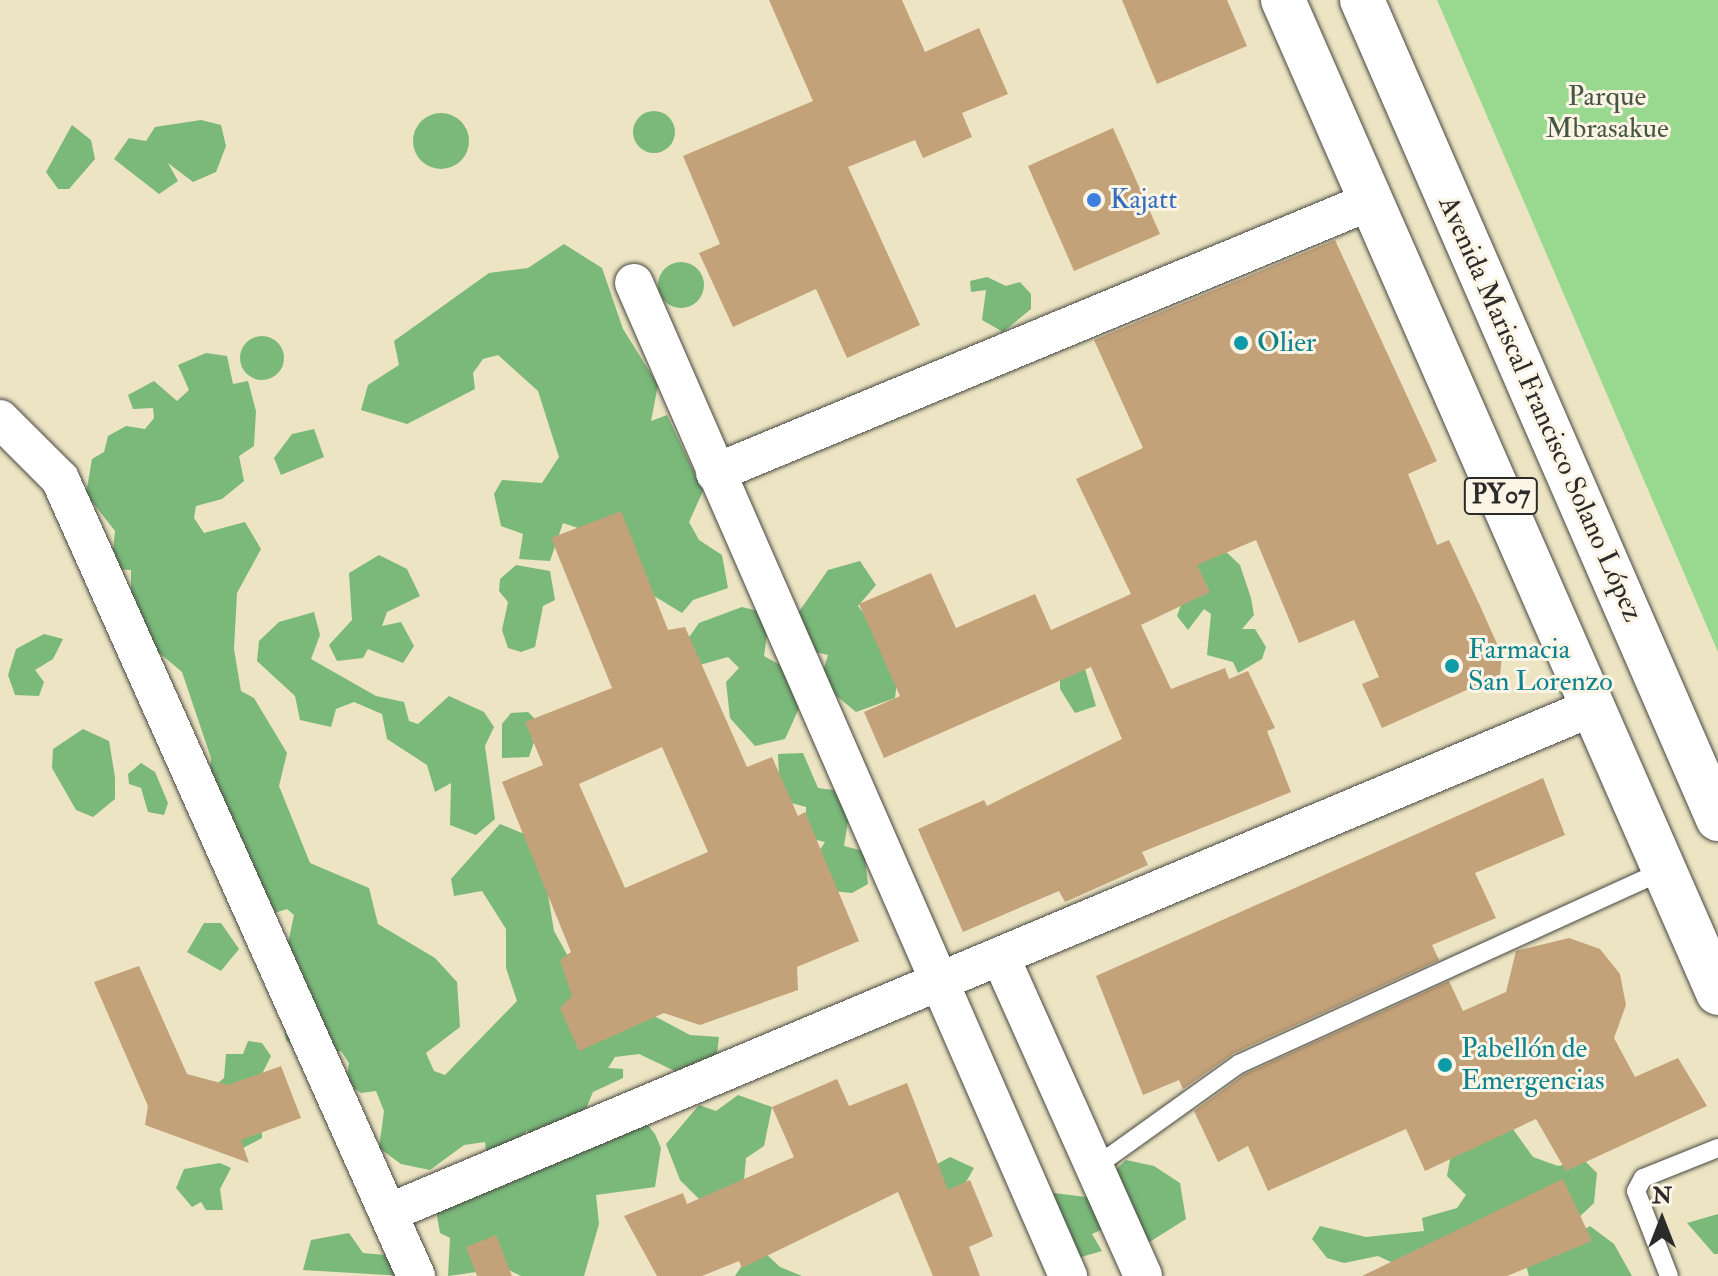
<!DOCTYPE html>
<meta charset="utf-8">
<style>
body{margin:0}
#map{position:relative;width:1718px;height:1276px;overflow:hidden;background:#ece4c2;font-family:"IM FELL Double Pica",serif}
div>[style]{position:absolute}
[style*='--x']{left:calc(var(--x)*1px);top:calc(var(--y)*1px);width:calc(var(--w)*1px);rotate:calc(var(--a)*1deg)}
.green>*{inset:0;background:#99d98f}
.forest>*{inset:0;background:#7ab97a}
.round{border-radius:50%}
.building>*{inset:0;background:#c4a279}
.roads{filter:drop-shadow(0 0 2px #484742) drop-shadow(0 0 2px #484742)}
.service>*{height:18px;margin:-9px;padding:0 9px;transform-origin:9px;border-radius:9px;background:#fff}
.minor>*{height:38px;margin:-19px;padding:0 19px;transform-origin:19px;border-radius:19px;background:#fff}
.primary>*{height:44px;margin:-22px;padding:0 22px;transform-origin:22px;border-radius:22px;background:#fff}
.dots>*{width:22px;height:22px;translate:-50% -50%;box-sizing:border-box;border:4px solid #fcf5e5;border-radius:50%}
span{translate:-50% -50%;white-space:nowrap;text-align:center;line-height:1.15;-webkit-text-stroke:6px #fcf5e5;paint-order:stroke}
.shield-label span{padding:2px 6px;background:#fcf5e5;border:2px solid;border-radius:6px;-webkit-text-stroke-width:0}
.shield-label{font-size:26px;color:#2b2b2b;font-weight:700}
.park-label{font-size:28px;color:#465644}
.shop-label{font-size:28px;color:#366cbe}
.left{translate:0 -50%;text-align:left}
.culture-label{font-size:28px;color:#0d838f}
.street-label{font-size:28px;color:#2b2b2b}
.north{position:absolute;left:1622px;top:1180px;width:80px;height:80px;-webkit-text-stroke:6px #fcf5e5;paint-order:stroke;rotate:0deg;font-size:22px;font-weight:700;line-height:32px;text-align:center;color:#2b2b2b}
.north::after{content:'';display:block;margin:auto;width:28px;height:36px;background:#2b2b2b;clip-path:polygon(50% 0,100% 100%,50% 72%,0 100%)}
</style>
<div id="map">
<div class="green">
<div style="clip-path:polygon(1437px 0,1718px 0,1718px 652px)"></div>
</div>
<div class="forest">
<div class="round" style="left:633px;top:111px;width:42px;height:42px"></div>
<div class="round" style="left:413px;top:113px;width:56px;height:56px"></div>
<div style="clip-path:polygon(201px 120px,221px 125px,226px 146px,216px 172px,193px 182px,168px 163px,178px 181px,159px 194px,114px 159px,129px 138px,146px 141px,155px 127px)"></div>
<div style="clip-path:polygon(72px 125px,91px 140px,95px 159px,69px 189px,58px 189px,46px 172px)"></div>
<div style="clip-path:polygon(564px 244px,602px 268px,623px 329px,658px 385px,651px 421px,667px 415px,703px 491px,689px 522px,699px 540px,722px 555px,728px 588px,693px 600px,682px 613px,641px 588px,584px 530px,563px 523px,550px 561px,519px 559px,523px 534px,501px 526px,494px 494px,502px 480px,542px 483px,559px 457px,538px 391px,498px 355px,483px 359px,473px 373px,475px 389px,407px 424px,361px 410px,368px 385px,399px 365px,394px 341px,489px 273px,528px 268px)"></div>
<div class="round" style="left:658px;top:262px;width:46px;height:46px"></div>
<div style="clip-path:polygon(987px 277px,1006px 286px,1020px 282px,1031px 294px,1031px 309px,1003px 332px,982px 320px,986px 290px,971px 292px,970px 281px)"></div>
<div class="round" style="left:240px;top:336px;width:44px;height:44px"></div>
<div style="clip-path:polygon(206px 353px,227px 356px,233px 384px,248px 381px,256px 411px,254px 446px,239px 456px,244px 481px,222px 499px,196px 506px,194px 518px,204px 533px,245px 522px,261px 549px,237px 593px,234px 649px,241px 691px,254px 698px,287px 753px,279px 786px,310px 863px,369px 888px,378px 924px,435px 958px,457px 982px,460px 1027px,426px 1053px,434px 1071px,445px 1075px,517px 1001px,506px 968px,506px 929px,482px 891px,454px 896px,451px 879px,500px 824px,539px 840px,554px 931px,579px 976px,690px 1035px,719px 1037px,717px 1054px,677px 1072px,639px 1054px,615px 1057px,608px 1068px,623px 1069px,623px 1078px,593px 1092px,585px 1111px,530px 1138px,527px 1130px,513px 1152px,487px 1162px,485px 1142px,464px 1145px,430px 1170px,401px 1164px,379px 1148px,384px 1111px,376px 1091px,361px 1093px,346px 1083px,349px 1063px,341px 1051px,311px 1062px,286px 1040px,279px 986px,294px 915px,287px 909px,268px 915px,209px 784px,211px 758px,182px 672px,143px 639px,131px 608px,131px 570px,111px 569px,115px 531px,86px 494px,92px 459px,104px 452px,108px 436px,126px 426px,145px 429px,154px 418px,153px 408px,133px 409px,128px 395px,154px 381px,177px 401px,189px 390px,178px 365px)"></div>
<div style="clip-path:polygon(314px 429px,324px 457px,281px 475px,274px 458px,292px 434px)"></div>
<div style="clip-path:polygon(1222px 548px,1240px 565px,1251px 598px,1254px 615px,1242px 629px,1255px 629px,1266px 647px,1262px 659px,1238px 673px,1233px 662px,1207px 655px,1211px 614px,1204px 609px,1188px 630px,1177px 616px,1199px 555px)"></div>
<div style="clip-path:polygon(379px 555px,407px 569px,420px 596px,387px 612px,382px 626px,401px 622px,414px 646px,403px 663px,368px 649px,363px 658px,337px 661px,329px 645px,352px 620px,349px 573px)"></div>
<div style="clip-path:polygon(860px 561px,876px 585px,858px 606px,900px 659px,895px 698px,856px 712px,833px 693px,823px 671px,828px 655px,807px 650px,791px 623px,828px 570px)"></div>
<div style="clip-path:polygon(516px 565px,550px 571px,555px 600px,543px 606px,535px 647px,521px 652px,508px 648px,502px 630px,508px 602px,499px 591px,500px 579px)"></div>
<div style="clip-path:polygon(742px 607px,770px 614px,764px 656px,787px 669px,800px 706px,785px 739px,755px 746px,730px 718px,726px 682px,739px 668px,728px 657px,696px 666px,685px 643px,699px 623px)"></div>
<div style="clip-path:polygon(314px 612px,320px 635px,311px 659px,376px 696px,404px 702px,409px 721px,418px 724px,449px 696px,484px 712px,494px 727px,485px 746px,495px 819px,476px 835px,450px 825px,451px 783px,435px 792px,427px 765px,387px 739px,382px 714px,354px 702px,336px 709px,331px 727px,300px 720px,295px 696px,257px 661px,259px 641px,279px 622px)"></div>
<div style="clip-path:polygon(44px 634px,63px 639px,53px 659px,35px 670px,44px 682px,39px 696px,15px 695px,8px 675px,16px 649px)"></div>
<div style="clip-path:polygon(1085px 669px,1096px 706px,1075px 713px,1060px 689px,1060px 673px)"></div>
<div style="clip-path:polygon(528px 712px,540px 724px,529px 757px,502px 758px,502px 724px,511px 713px)"></div>
<div style="clip-path:polygon(83px 729px,109px 741px,115px 777px,115px 799px,93px 817px,76px 810px,52px 768px,53px 749px)"></div>
<div style="clip-path:polygon(803px 753px,818px 788px,834px 790px,849px 815px,844px 846px,864px 851px,868px 884px,852px 893px,822px 890px,814px 859px,825px 842px,805px 837px,806px 807px,780px 800px,778px 754px)"></div>
<div style="clip-path:polygon(141px 763px,155px 772px,168px 803px,164px 815px,148px 812px,141px 788px,129px 784px,128px 774px)"></div>
<div style="clip-path:polygon(204px 923px,221px 923px,239px 949px,221px 971px,187px 952px)"></div>
<div style="clip-path:polygon(248px 1041px,262px 1043px,271px 1056px,260px 1078px,262px 1138px,239px 1150px,211px 1089px,224px 1078px,226px 1054px,243px 1054px)"></div>
<div style="clip-path:polygon(738px 1095px,772px 1107px,764px 1146px,746px 1158px,744px 1180px,703px 1203px,680px 1180px,666px 1144px,699px 1105px,716px 1111px)"></div>
<div style="clip-path:polygon(1502px 1114px,1533px 1157px,1558px 1166px,1584px 1160px,1597px 1173px,1594px 1203px,1575px 1221px,1391px 1262px,1378px 1256px,1344px 1263px,1327px 1258px,1312px 1239px,1320px 1226px,1366px 1237px,1424px 1231px,1422px 1218px,1457px 1208px,1466px 1195px,1447px 1176px,1452px 1149px)"></div>
<div style="clip-path:polygon(621px 1119px,647px 1124px,655px 1134px,661px 1148px,655px 1187px,596px 1195px,599px 1224px,584px 1276px,521px 1276px,505px 1268px,448px 1276px,450px 1238px,440px 1233px,435px 1205px,583px 1139px,595px 1147px)"></div>
<div style="clip-path:polygon(950px 1157px,974px 1168px,962px 1189px,945px 1195px,926px 1170px)"></div>
<div style="clip-path:polygon(1126px 1160px,1154px 1166px,1180px 1183px,1186px 1219px,1140px 1248px,1105px 1228px,1092px 1234px,1102px 1251px,1067px 1261px,1039px 1223px,1054px 1193px,1086px 1197px)"></div>
<div style="clip-path:polygon(220px 1163px,231px 1168px,220px 1189px,223px 1210px,206px 1210px,201px 1202px,192px 1207px,176px 1188px,184px 1169px)"></div>
<div style="clip-path:polygon(1718px 1214px,1718px 1254px,1714px 1254px,1687px 1223px)"></div>
<div style="clip-path:polygon(1590px 1226px,1614px 1244px,1632px 1276px,1529px 1276px,1526px 1265px)"></div>
<div style="clip-path:polygon(349px 1233px,363px 1253px,385px 1255px,404px 1276px,303px 1270px,311px 1240px)"></div>
<div style="clip-path:polygon(764px 1252px,780px 1267px,802px 1276px,735px 1276px,748px 1256px)"></div>
</div>
<div class="building">
<div style="clip-path:polygon(769px 0,902px 0,925px 52px,979px 28px,1008px 94px,962px 113px,972px 137px,923px 158px,915px 140px,848px 167px,920px 325px,847px 358px,816px 289px,733px 327px,699px 253px,720px 244px,683px 156px,813px 101px)"></div>
<div style="clip-path:polygon(1122px 0,1227px 0,1247px 46px,1157px 84px)"></div>
<div style="clip-path:polygon(1113px 128px,1160px 234px,1074px 271px,1028px 166px)"></div>
<div style="clip-path:polygon(1335px 240px,1437px 461px,1408px 474px,1437px 545px,1449px 540px,1481px 608px,1502px 655px,1500px 675px,1382px 728px,1362px 684px,1379px 677px,1354px 620px,1299px 643px,1256px 540px,1197px 565px,1210px 592px,1141px 625px,1171px 689px,1225px 668px,1229px 679px,1248px 671px,1275px 728px,1267px 731px,1291px 792px,1142px 852px,1148px 865px,1065px 902px,1059px 891px,963px 932px,918px 829px,984px 800px,987px 806px,1122px 739px,1091px 667px,884px 758px,864px 712px,900px 696px,859px 604px,931px 573px,956px 628px,1035px 594px,1051px 630px,1131px 594px,1076px 479px,1143px 448px,1094px 340px)"></div>
<div style="clip-path:polygon(evenodd,621px 511px,668px 630px,685px 627px,747px 767px,772px 757px,798px 816px,805px 812px,859px 941px,797px 967px,798px 990px,700px 1025px,664px 1013px,579px 1051px,560px 1008px,572px 996px,560px 960px,571px 952px,502px 782px,543px 765px,525px 722px,612px 688px,551px 538px,621px 511px,662px 747px,708px 852px,625px 888px,579px 784px,662px 747px)"></div>
<div style="clip-path:polygon(1543px 778px,1565px 835px,1475px 873px,1496px 918px,1432px 945px,1439px 960px,1234px 1053px,1183px 1089px,1179px 1080px,1143px 1095px,1096px 976px)"></div>
<div style="clip-path:polygon(1569px 938px,1600px 949px,1620px 974px,1626px 1005px,1614px 1038px,1635px 1077px,1678px 1058px,1707px 1106px,1566px 1171px,1536px 1119px,1425px 1171px,1406px 1129px,1268px 1191px,1248px 1146px,1218px 1162px,1194px 1111px,1245px 1074px,1449px 981px,1463px 1011px,1506px 992px,1516px 951px)"></div>
<div style="clip-path:polygon(139px 966px,187px 1074px,228px 1085px,281px 1066px,301px 1118px,241px 1140px,249px 1163px,145px 1125px,148px 1106px,94px 982px)"></div>
<div style="clip-path:polygon(837px 1079px,849px 1106px,907px 1083px,948px 1190px,970px 1180px,993px 1236px,969px 1247px,980px 1276px,933px 1276px,898px 1192px,742px 1268px,739px 1261px,702px 1276px,657px 1276px,624px 1216px,683px 1193px,687px 1204px,794px 1157px,772px 1107px)"></div>
<div style="clip-path:polygon(1563px 1179px,1592px 1241px,1507px 1276px,1362px 1276px)"></div>
<div style="clip-path:polygon(496px 1235px,512px 1276px,477px 1276px,466px 1247px)"></div>
</div>
<div class="roads">
<div class="service">
<div style="--x:1095;--y:1167;--w:177;--a:-35.6"></div>
<div style="--x:1239;--y:1064;--w:468;--a:-24.5"></div>
<div style="--x:1669;--y:1276;--w:91;--a:-111.2"></div>
<div style="--x:1636;--y:1191;--w:15;--a:-62"></div>
<div style="--x:1643;--y:1178;--w:81;--a:-21.8"></div>
</div>
<div class="minor">
<div style="--x:634;--y:283;--w:1084;--a:66.39"></div>
<div style="--x:0;--y:419;--w:85;--a:45"></div>
<div style="--x:60;--y:479;--w:873;--a:65.93"></div>
<div style="--x:715;--y:473;--w:710;--a:-22.52"></div>
<div style="--x:1000;--y:956;--w:350;--a:65.9"></div>
<div style="--x:388;--y:1213;--w:1309;--a:-22.78"></div>
</div>
<div class="primary">
<div style="--x:1283;--y:0;--w:1084;--a:66.34"></div>
<div style="--x:1362;--y:0;--w:893;--a:66.51"></div>
</div>
</div>
<div class="dots">
<div style="left:1094px;top:200px;background:#3f7fe0"></div>
<div style="left:1241px;top:343px;background:#0f9aa8"></div>
<div style="left:1452px;top:666px;background:#0f9aa8"></div>
<div style="left:1445px;top:1065px;background:#0f9aa8"></div>
</div>
<div class="shield-label">
<span style="left:1501px;top:496px">PY07</span>
</div>
<div class="park-label">
<span style="left:1607px;top:113px">Parque<br>Mbrasakue</span>
</div>
<div class="shop-label">
<span class="left" style="left:1110px;top:200px">Kajatt</span>
</div>
<div class="culture-label">
<span class="left" style="left:1257px;top:343px">Olier</span>
<span class="left" style="left:1468px;top:666px">Farmacia<br>San Lorenzo</span>
<span class="left" style="left:1461px;top:1065px">Pabellón de<br>Emergencias</span>
</div>
<div class="street-label">
<span style="left:1540px;top:409px;rotate:66deg">Avenida Mariscal Francisco Solano López</span>
</div>
<div class="north">N</div>
</div>
